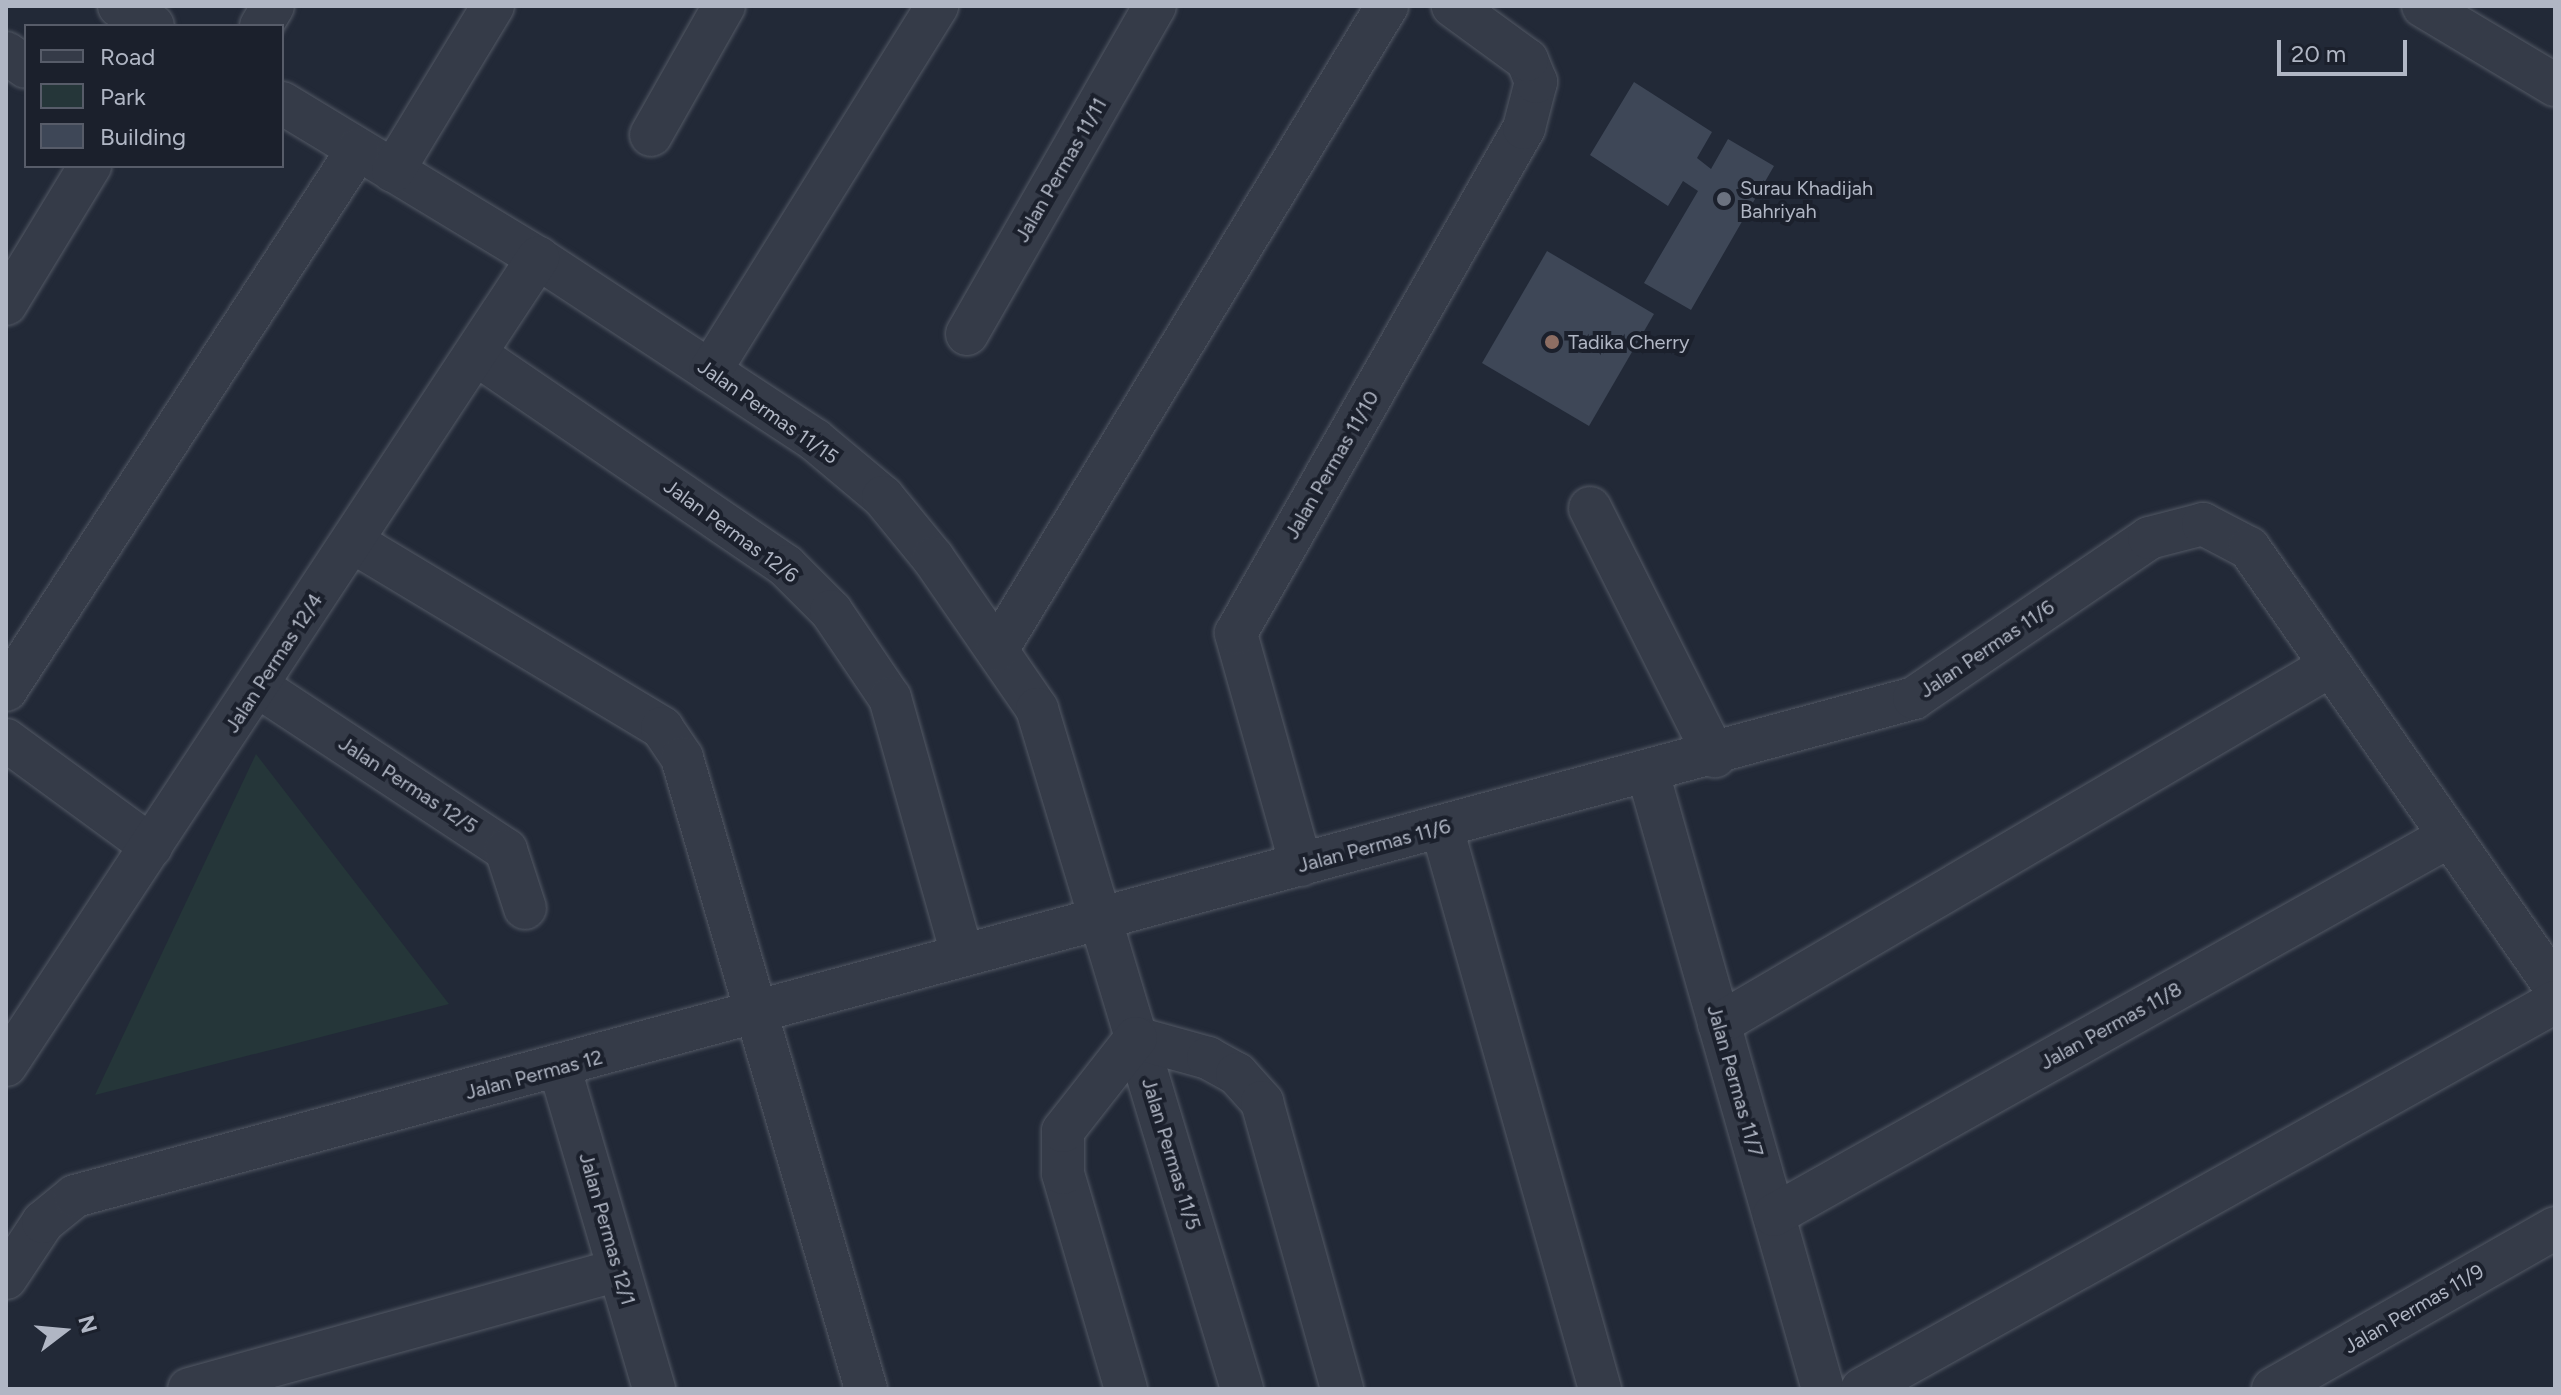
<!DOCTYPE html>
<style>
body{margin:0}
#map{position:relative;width:2561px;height:1395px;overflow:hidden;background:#222937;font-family:Figtree,sans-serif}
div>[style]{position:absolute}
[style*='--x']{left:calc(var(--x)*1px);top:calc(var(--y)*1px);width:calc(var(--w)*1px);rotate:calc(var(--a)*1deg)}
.green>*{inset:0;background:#253639}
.building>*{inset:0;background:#3e4757}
.roads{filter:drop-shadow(0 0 2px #535965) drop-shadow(0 0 2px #535965)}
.minor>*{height:42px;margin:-21px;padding:0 21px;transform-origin:21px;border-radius:21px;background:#353b48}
.dots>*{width:22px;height:22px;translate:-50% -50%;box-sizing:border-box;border:4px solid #1b202c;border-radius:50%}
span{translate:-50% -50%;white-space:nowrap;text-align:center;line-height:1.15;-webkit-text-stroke:8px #1b202c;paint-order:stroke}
.street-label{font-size:20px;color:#b0b6c4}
.poi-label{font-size:20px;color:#b0b6c4}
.left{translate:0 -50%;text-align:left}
.frame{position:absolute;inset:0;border:8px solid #b0b6c4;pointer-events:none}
.legend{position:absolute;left:24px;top:24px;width:260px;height:144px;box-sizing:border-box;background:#1b202c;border:2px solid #575c69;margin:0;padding:10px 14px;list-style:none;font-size:24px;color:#b0b6c4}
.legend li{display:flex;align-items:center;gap:16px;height:40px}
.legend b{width:40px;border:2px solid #575c69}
.north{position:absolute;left:24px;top:1291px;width:80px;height:80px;-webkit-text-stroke:6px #1b202c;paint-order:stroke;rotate:74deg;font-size:22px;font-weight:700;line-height:32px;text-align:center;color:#b0b6c4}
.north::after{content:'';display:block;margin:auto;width:28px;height:36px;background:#b0b6c4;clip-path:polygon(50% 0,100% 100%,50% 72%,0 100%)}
.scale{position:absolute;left:2277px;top:40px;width:130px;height:36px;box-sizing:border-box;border:4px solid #b0b6c4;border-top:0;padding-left:10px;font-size:24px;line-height:28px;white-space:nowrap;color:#b0b6c4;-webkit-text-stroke:6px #1b202c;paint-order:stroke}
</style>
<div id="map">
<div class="green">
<div style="clip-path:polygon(256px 754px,449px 1004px,95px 1095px)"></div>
</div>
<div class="building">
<div style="clip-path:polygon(1634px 82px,1712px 132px,1697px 158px,1711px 169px,1728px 139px,1774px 166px,1691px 310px,1644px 283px,1698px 191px,1683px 181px,1668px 206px,1590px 155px)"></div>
<div style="clip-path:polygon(1547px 251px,1654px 314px,1589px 426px,1482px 363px)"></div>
</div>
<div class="roads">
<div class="minor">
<div style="--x:119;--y:6;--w:39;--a:30"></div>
<div style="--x:2423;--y:6;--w:154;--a:30.9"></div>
<div style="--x:261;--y:26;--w:23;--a:-59"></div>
<div style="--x:6;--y:53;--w:24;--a:35"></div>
<div style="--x:282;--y:103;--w:299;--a:31.2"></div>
<div style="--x:538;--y:258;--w:331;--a:33.3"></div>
<div style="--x:815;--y:440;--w:89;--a:40"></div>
<div style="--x:883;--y:497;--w:79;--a:50.7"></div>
<div style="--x:933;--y:558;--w:183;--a:55.4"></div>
<div style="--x:1037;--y:709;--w:710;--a:73.22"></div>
<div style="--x:651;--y:135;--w:148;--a:-60.5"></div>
<div style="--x:393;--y:171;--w:193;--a:-58.8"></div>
<div style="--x:6;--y:304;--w:162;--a:-58.7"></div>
<div style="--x:967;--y:334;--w:378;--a:-60.2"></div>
<div style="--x:477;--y:355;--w:374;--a:34.3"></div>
<div style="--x:786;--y:566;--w:64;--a:45"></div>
<div style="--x:831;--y:611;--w:105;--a:55.9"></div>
<div style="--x:890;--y:698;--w:267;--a:74.3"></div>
<div style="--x:710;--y:371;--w:430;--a:-58.1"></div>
<div style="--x:1590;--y:508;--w:278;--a:63.3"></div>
<div style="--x:353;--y:542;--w:361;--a:31"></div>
<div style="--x:662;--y:728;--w:36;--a:56"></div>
<div style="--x:682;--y:758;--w:657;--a:73.74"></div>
<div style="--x:997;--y:650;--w:753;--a:-58.8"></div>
<div style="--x:259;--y:687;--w:296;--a:33.4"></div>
<div style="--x:506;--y:850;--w:61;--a:71.9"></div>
<div style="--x:6;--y:690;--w:645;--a:-56.95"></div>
<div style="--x:6;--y:740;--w:180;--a:36.2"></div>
<div style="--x:1648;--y:773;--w:640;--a:74.14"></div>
<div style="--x:1442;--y:828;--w:583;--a:74.27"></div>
<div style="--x:1301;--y:865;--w:241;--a:-105.7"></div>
<div style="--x:1236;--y:633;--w:581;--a:-60.3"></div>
<div style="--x:1524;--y:128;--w:48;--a:-75.4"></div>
<div style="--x:1536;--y:82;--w:24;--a:-112"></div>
<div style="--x:1527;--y:60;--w:92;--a:-143.9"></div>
<div style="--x:1719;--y:1024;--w:708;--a:-30.37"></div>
<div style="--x:1136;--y:1038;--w:75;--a:15.5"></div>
<div style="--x:1208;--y:1058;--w:33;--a:29"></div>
<div style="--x:1237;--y:1074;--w:38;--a:48"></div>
<div style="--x:1262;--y:1102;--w:298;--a:74.4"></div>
<div style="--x:6;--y:1065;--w:967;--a:-56.61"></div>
<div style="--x:560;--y:1069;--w:334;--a:73.6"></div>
<div style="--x:1774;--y:1215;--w:773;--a:-29.29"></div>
<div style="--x:6;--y:1278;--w:67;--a:-56.5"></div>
<div style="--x:43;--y:1222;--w:41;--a:-39.1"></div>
<div style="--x:75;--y:1196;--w:1905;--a:-15.15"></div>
<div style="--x:1914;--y:698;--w:284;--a:-34.2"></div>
<div style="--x:2149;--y:538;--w:56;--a:-14.5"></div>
<div style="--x:2203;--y:524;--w:52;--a:27.6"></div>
<div style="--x:2249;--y:548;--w:535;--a:55.12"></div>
<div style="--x:189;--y:1389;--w:446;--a:-15.5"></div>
<div style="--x:1126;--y:1389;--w:225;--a:-106.3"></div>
<div style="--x:1063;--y:1173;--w:42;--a:-90"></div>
<div style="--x:1063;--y:1131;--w:118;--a:-51.9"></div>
<div style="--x:1862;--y:1389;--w:794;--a:-29.18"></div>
<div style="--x:2273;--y:1389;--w:325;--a:-29.7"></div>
</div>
</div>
<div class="dots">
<div style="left:1724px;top:199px;background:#6b7280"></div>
<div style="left:1552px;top:342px;background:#8d6e63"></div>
</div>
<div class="street-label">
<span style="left:1061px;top:170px;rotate:-60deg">Jalan Permas 11/11</span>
<span style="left:768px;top:412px;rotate:35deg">Jalan Permas 11/15</span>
<span style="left:1332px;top:465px;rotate:-60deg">Jalan Permas 11/10</span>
<span style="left:731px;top:531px;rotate:36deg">Jalan Permas 12/6</span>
<span style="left:1987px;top:649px;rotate:-34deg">Jalan Permas 11/6</span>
<span style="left:274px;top:663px;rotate:-57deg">Jalan Permas 12/4</span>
<span style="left:408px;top:785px;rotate:33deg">Jalan Permas 12/5</span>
<span style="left:1374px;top:846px;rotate:-15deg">Jalan Permas 11/6</span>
<span style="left:2111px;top:1026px;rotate:-29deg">Jalan Permas 11/8</span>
<span style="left:534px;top:1075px;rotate:-15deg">Jalan Permas 12</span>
<span style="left:1735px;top:1081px;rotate:74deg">Jalan Permas 11/7</span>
<span style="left:1171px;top:1154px;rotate:73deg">Jalan Permas 11/5</span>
<span style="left:607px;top:1229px;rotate:74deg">Jalan Permas 12/1</span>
<span style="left:2414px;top:1309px;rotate:-30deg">Jalan Permas 11/9</span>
</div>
<div class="poi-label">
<span class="left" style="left:1740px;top:200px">Surau Khadijah<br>Bahriyah</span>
<span class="left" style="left:1568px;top:342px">Tadika Cherry</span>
</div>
<div class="frame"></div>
<ul class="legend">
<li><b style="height:10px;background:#353b48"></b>Road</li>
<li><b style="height:22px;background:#253639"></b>Park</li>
<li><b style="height:22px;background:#3e4757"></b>Building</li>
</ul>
<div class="north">N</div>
<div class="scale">20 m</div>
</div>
